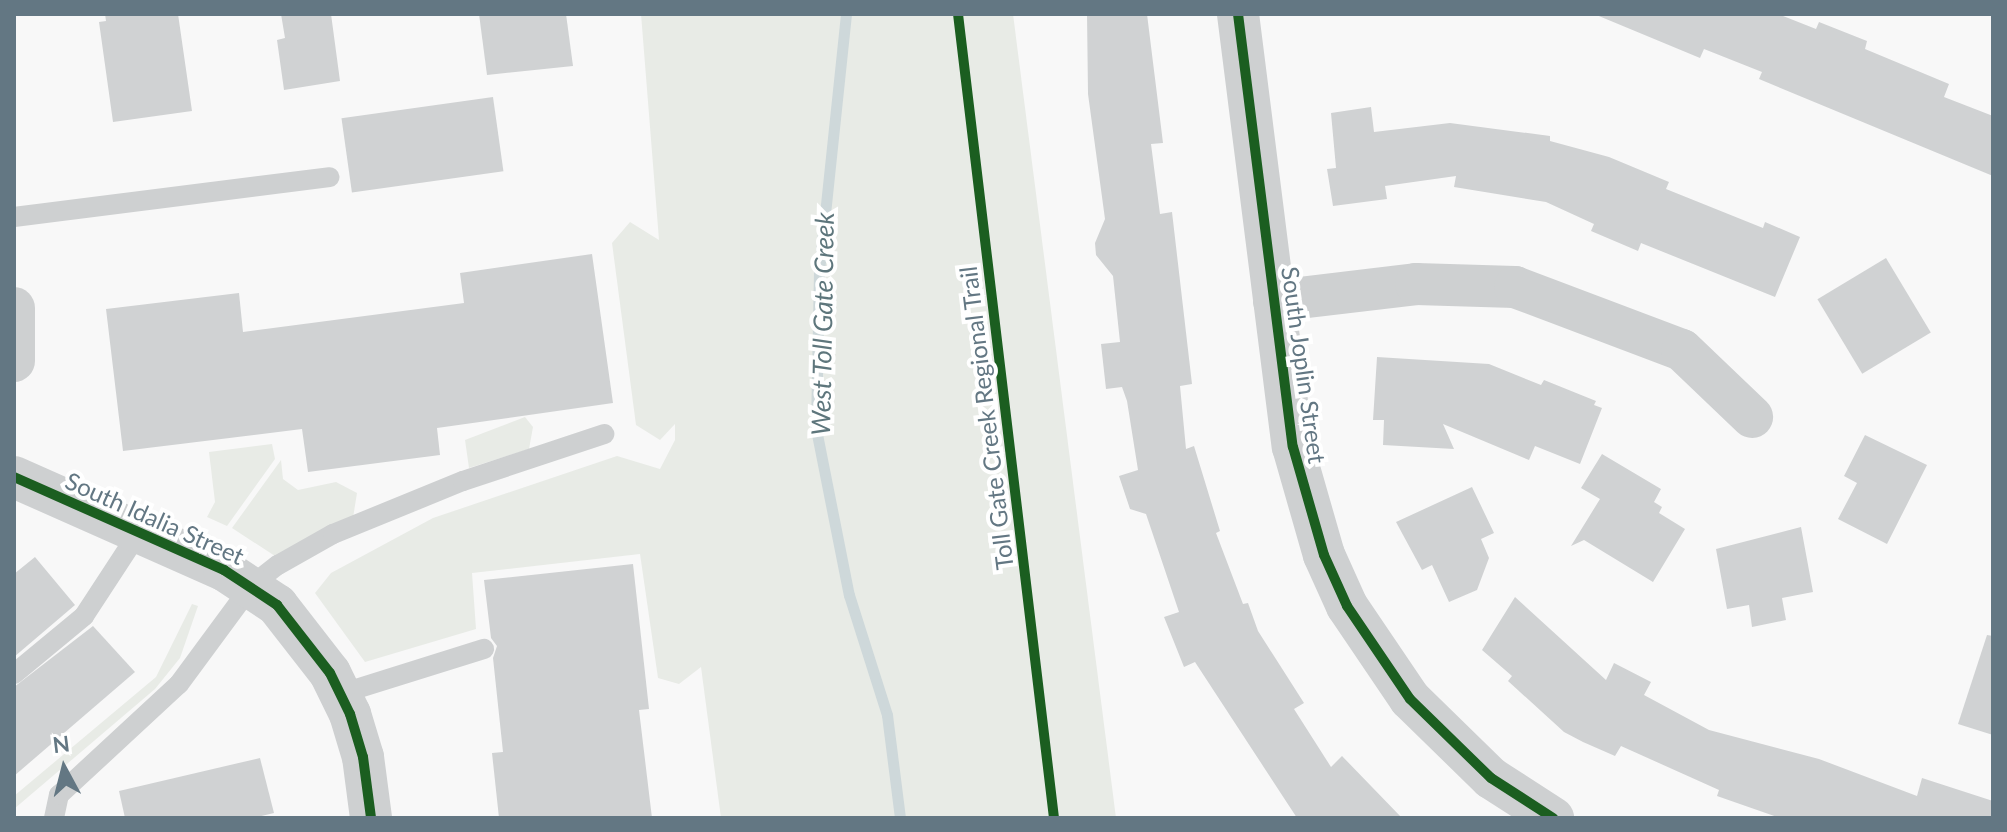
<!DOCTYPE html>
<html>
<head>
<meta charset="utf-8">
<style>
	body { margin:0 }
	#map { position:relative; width:2007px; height:832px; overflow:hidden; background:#f8f8f8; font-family:Lato,sans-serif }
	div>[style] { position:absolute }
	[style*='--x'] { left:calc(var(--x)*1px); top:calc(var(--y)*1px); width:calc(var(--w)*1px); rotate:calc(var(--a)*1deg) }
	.green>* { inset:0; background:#e8ebe6 }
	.stream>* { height:11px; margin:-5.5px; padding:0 5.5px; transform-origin:5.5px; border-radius:5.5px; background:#ced8da }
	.building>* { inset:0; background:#d0d2d3; transform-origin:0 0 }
	.service>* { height:20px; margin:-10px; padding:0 10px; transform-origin:10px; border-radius:10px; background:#ced0d1 }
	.minor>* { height:42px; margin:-21px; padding:0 21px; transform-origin:21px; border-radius:21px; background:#ced0d1 }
	.cycleway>* { height:10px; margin:-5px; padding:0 5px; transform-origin:5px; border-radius:5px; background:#1b5e20 }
	span { translate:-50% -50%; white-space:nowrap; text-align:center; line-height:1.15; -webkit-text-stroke:8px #fff; paint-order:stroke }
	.street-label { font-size:24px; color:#637783 }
	.water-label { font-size:26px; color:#5e767c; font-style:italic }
	.frame { position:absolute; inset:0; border:16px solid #637783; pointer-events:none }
	.north { position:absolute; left:24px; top:728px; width:80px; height:80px; -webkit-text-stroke:6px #fff; paint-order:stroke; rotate:353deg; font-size:22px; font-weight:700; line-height:32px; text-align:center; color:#637783 }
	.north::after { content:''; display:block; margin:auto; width:28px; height:36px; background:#637783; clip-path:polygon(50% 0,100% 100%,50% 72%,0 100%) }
</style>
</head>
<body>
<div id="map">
	<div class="green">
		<i style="clip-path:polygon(641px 14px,1013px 14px,1116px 818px,721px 818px,701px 667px,679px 684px,658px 678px,640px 554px,472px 573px,476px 629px,365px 662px,315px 593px,331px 573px,433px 518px,617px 456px,660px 469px,675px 440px,675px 424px,660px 440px,636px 425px,612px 243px,630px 222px,659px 240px)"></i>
		<i style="clip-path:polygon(525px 417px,533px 427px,529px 449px,469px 468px,465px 440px)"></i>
		<i style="clip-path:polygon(272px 444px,275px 459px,227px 526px,207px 517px,215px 502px,209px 452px)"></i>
		<i style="clip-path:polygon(281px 460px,283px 479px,298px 490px,336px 482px,357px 493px,353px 518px,275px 556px,232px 528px)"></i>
		<i style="clip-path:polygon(192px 604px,198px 606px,180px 658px,155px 689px,14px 809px,14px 796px,156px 677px)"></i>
	</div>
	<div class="stream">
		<i style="--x:846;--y:14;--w:258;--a:96"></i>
		<i style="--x:819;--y:271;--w:158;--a:91.1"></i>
		<i style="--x:816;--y:429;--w:169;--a:78.8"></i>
		<i style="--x:849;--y:595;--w:126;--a:72.4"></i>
		<i style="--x:887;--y:715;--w:104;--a:82.8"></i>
	</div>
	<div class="building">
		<i style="clip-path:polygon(105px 14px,178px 14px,192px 111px,113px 122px,99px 22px,106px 21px)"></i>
		<i style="clip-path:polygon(281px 14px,331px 14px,340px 81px,284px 90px,277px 40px,285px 38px)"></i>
		<i style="clip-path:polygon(479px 14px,566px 14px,573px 66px,487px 75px)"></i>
		<i style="clip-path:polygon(1087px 14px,1147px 14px,1163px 143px,1151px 144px,1160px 214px,1172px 212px,1192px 384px,1180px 386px,1186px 449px,1194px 446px,1220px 531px,1216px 533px,1243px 604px,1248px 603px,1258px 631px,1304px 703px,1294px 709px,1331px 767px,1342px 756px,1402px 818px,1297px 818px,1195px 662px,1184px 667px,1164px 617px,1179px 612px,1146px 514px,1130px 509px,1119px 476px,1138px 470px,1127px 401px,1122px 387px,1106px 389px,1101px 344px,1120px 342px,1113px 276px,1096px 255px,1095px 243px,1105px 219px,1088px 94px)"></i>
		<i style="clip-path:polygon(1594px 14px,1778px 14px,1816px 29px,1819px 22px,1867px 41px,1865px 49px,1949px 84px,1944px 97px,1993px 116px,1993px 176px,1759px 79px,1762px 72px,1704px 49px,1700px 58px)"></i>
		<i style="left:493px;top:97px;width:75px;height:153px;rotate:82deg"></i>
		<i style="clip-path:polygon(1371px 107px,1374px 132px,1450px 123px,1550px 136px,1550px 141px,1609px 157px,1669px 182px,1666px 189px,1763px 228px,1765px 222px,1800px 237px,1775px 297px,1641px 243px,1638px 251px,1591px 231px,1594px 224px,1546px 202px,1454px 187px,1456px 176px,1385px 186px,1387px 199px,1333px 206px,1327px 169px,1336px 168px,1331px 113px)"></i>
		<i style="clip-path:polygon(592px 254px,613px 403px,437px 428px,440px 455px,308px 472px,302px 429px,123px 451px,106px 309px,239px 293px,243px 332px,464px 303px,460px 273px)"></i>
		<i style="left:1886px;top:258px;width:87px;height:80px;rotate:59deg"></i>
		<i style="clip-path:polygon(1377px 357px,1489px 364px,1541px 385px,1544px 380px,1596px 401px,1594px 405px,1602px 408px,1580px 464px,1535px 446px,1529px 460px,1443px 424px,1454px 449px,1383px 445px,1384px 420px,1373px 420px)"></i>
		<i style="clip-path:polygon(1865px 435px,1927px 465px,1887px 544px,1838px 519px,1857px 483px,1844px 476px)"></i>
		<i style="clip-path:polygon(1602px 454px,1661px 489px,1654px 502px,1662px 507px,1659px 513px,1685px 529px,1653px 582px,1584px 540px,1571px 546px,1600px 499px,1581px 488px)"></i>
		<i style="clip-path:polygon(1472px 487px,1494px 533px,1481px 539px,1489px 558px,1477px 590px,1449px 602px,1432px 565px,1422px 570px,1396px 522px)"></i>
		<i style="clip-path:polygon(1801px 527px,1813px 592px,1782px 598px,1786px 620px,1752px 627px,1749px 605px,1727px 609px,1716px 549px)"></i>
		<i style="clip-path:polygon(35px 557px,75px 605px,14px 657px,14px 574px)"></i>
		<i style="clip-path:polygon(633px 564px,649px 709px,639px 710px,652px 818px,499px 818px,492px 753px,503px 752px,493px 658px,497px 646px,491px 638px,484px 580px)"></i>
		<i style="clip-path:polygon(1515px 597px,1606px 680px,1614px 663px,1651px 682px,1644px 695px,1709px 730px,1819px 759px,1917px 796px,1922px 778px,1993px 801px,1993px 818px,1780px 818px,1717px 796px,1719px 790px,1621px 746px,1615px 756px,1583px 742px,1564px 732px,1508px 681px,1512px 676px,1482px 650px)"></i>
		<i style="clip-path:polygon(93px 626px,135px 672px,14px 776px,14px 687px)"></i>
		<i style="clip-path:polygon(1987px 635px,1993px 636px,1993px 735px,1958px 724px)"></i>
		<i style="clip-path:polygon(260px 758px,274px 813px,253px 818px,125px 818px,119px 791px)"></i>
	</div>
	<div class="service">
		<i style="--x:14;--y:217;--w:318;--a:-7.2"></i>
		<i style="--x:14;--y:674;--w:91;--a:-39.6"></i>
		<i style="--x:84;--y:616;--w:100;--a:-56.8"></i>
		<i style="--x:340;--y:694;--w:151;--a:-17.4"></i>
		<i style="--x:54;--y:818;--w:24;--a:-78"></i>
		<i style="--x:59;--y:795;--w:163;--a:-42.8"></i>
		<i style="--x:179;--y:684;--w:123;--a:-53.6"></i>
		<i style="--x:252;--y:585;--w:33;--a:-38"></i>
		<i style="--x:278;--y:565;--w:63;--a:-29.4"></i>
		<i style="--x:333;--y:534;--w:140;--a:-22.2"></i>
		<i style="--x:463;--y:481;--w:149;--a:-18.4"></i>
	</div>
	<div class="minor">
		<i style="--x:1238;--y:14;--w:436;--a:82.8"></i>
		<i style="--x:1293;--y:447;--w:112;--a:74"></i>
		<i style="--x:1324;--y:555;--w:56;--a:65.7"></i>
		<i style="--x:1347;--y:606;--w:112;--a:55.9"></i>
		<i style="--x:1410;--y:699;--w:113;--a:44.3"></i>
		<i style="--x:1491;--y:778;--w:74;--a:32.8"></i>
		<i style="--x:1274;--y:301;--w:143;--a:-6.8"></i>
		<i style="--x:1416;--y:284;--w:99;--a:1.7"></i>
		<i style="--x:1515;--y:287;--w:178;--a:20.7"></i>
		<i style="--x:1682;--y:350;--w:97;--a:43.7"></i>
		<i style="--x:14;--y:308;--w:53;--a:90"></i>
		<i style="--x:14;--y:477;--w:230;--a:23.9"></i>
		<i style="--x:224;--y:570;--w:64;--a:33.4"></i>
		<i style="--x:277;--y:605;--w:86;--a:52.1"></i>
		<i style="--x:330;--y:673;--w:46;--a:64"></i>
		<i style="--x:350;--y:714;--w:45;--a:73.2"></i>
		<i style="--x:363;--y:757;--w:62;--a:82.5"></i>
	</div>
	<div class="cycleway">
		<i style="--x:958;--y:14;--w:810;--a:83.19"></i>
		<i style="--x:1238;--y:14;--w:436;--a:82.8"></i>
		<i style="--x:1293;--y:447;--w:112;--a:74"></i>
		<i style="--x:1324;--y:555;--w:56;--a:65.7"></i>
		<i style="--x:1347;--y:606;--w:112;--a:55.9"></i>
		<i style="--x:1410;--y:699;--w:113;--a:44.3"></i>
		<i style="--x:1491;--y:778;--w:74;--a:32.8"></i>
		<i style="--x:14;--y:477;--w:230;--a:23.9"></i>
		<i style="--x:224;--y:570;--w:64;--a:33.4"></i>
		<i style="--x:277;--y:605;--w:86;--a:52.1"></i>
		<i style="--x:330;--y:673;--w:46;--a:64"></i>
		<i style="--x:350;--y:714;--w:45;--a:73.2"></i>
		<i style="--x:363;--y:757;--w:62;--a:82.5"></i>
	</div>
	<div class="street-label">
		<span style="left:1304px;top:365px;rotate:82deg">South Joplin Street</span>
		<span style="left:986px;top:418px;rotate:-97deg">Toll Gate Creek Regional Trail</span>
		<span style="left:155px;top:518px;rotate:24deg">South Idalia Street</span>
	</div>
	<div class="water-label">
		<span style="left:823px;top:324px;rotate:-89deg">West Toll Gate Creek</span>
	</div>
	<div class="frame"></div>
	<div class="north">N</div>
</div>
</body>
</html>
